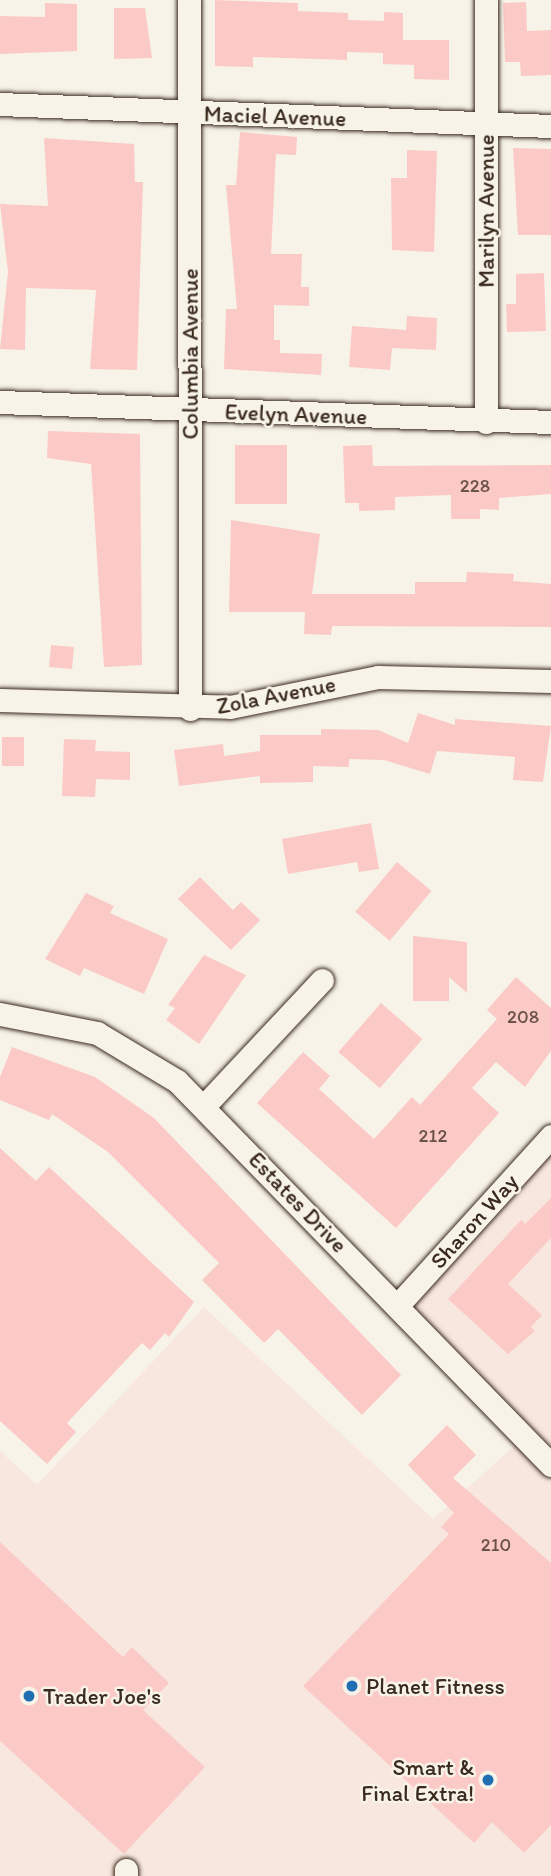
<!DOCTYPE html>
<html>
<head>
<meta charset="utf-8">
<style>
	body { margin:0 }
	#map { position:relative; width:551px; height:1876px; overflow:hidden; background:#f7f3e8; font-family:Itim,sans-serif }
	div>[style] { position:absolute }
	[style*='--x'] { left:calc(var(--x)*1px); top:calc(var(--y)*1px); width:calc(var(--w)*1px); rotate:calc(var(--a)*1deg) }
	.built>* { inset:0; background:#f8e7de }
	.building>* { inset:0; background:#fbcac6; transform-origin:0 0 }
	.roads { filter:drop-shadow(0 0 2px #3b2a1e) drop-shadow(0 0 2px #3b2a1e) }
	.minor>* { height:23px; margin:-11.5px; padding:0 11.5px; transform-origin:11.5px; border-radius:11.5px; background:#f7f3e8 }
	.dots>* { width:19px; height:19px; translate:-50% -50%; box-sizing:border-box; border:4px solid #f7f3e8; border-radius:50% }
	span { translate:-50% -50%; white-space:nowrap; text-align:center; line-height:1.15; -webkit-text-stroke:5px #f7f3e8; paint-order:stroke }
	.number-label { font-size:19px; color:#6b5248 }
	.number-label span { -webkit-text-stroke-width:0 }
	.street-label { font-size:23px; color:#3b2a1e }
	.poi-label { font-size:23px; color:#3b2a1e }
	.left { translate:0 -50%; text-align:left }
	.right { translate:-100% -50%; text-align:right }
</style>
</head>
<body>
<div id="map">
	<div class="built">
		<i style="clip-path:polygon(551px 1136px,551px 1876px,0 1876px,0 1451px,37px 1485px,204px 1307px,433px 1519px,523px 1438px,397px 1306px)"></i>
	</div>
	<div class="building">
		<i style="clip-path:polygon(215px 0,298px 3px,298px 11px,348px 13px,348px 20px,384px 21px,384px 12px,403px 13px,403px 40px,449px 40px,449px 80px,414px 79px,414px 65px,383px 64px,383px 53px,347px 52px,347px 60px,253px 57px,253px 67px,215px 66px)"></i>
		<i style="clip-path:polygon(526px 2px,527px 31px,551px 30px,551px 75px,521px 76px,520px 62px,505px 62px,503px 3px)"></i>
		<i style="clip-path:polygon(45px 3px,77px 4px,77px 51px,0 54px,0 16px,45px 17px)"></i>
		<i style="clip-path:polygon(114px 8px,145px 8px,152px 58px,114px 59px)"></i>
		<i style="clip-path:polygon(240px 132px,297px 137px,296px 155px,276px 154px,271px 254px,302px 254px,301px 287px,309px 287px,309px 306px,274px 305px,274px 340px,280px 340px,280px 353px,322px 354px,321px 375px,224px 369px,226px 309px,237px 309px,226px 185px,236px 185px)"></i>
		<i style="clip-path:polygon(44px 138px,134px 144px,135px 182px,143px 182px,137px 370px,90px 369px,96px 290px,26px 288px,25px 350px,0 349px,8px 272px,0 204px,48px 206px)"></i>
		<i style="clip-path:polygon(513px 148px,551px 149px,551px 235px,518px 235px)"></i>
		<i style="clip-path:polygon(407px 150px,437px 151px,434px 252px,392px 250px,391px 178px,407px 178px)"></i>
		<i style="clip-path:polygon(544px 273px,546px 331px,507px 332px,506px 304px,516px 304px,516px 274px)"></i>
		<i style="clip-path:polygon(407px 316px,437px 318px,436px 350px,392px 348px,390px 370px,349px 367px,352px 326px,406px 330px)"></i>
		<i style="clip-path:polygon(48px 431px,140px 434px,142px 665px,104px 667px,91px 464px,47px 458px)"></i>
		<i style="left:235px;top:445px;width:52px;height:59px"></i>
		<i style="clip-path:polygon(372px 445px,373px 466px,551px 465px,551px 494px,499px 498px,499px 510px,480px 509px,480px 519px,451px 519px,451px 495px,395px 497px,395px 510px,359px 511px,359px 503px,345px 503px,343px 446px)"></i>
		<i style="clip-path:polygon(231px 520px,320px 534px,312px 594px,415px 594px,415px 582px,466px 582px,467px 572px,514px 574px,513px 581px,551px 584px,551px 627px,332px 626px,331px 635px,304px 634px,305px 612px,229px 612px)"></i>
		<i style="left:51px;top:645px;width:23px;height:22px;rotate:5deg"></i>
		<i style="clip-path:polygon(418px 713px,455px 725px,455px 719px,551px 726px,543px 782px,513px 780px,515px 757px,437px 751px,430px 774px,384px 760px,349px 759px,349px 767px,313px 766px,313px 782px,260px 783px,260px 776px,179px 786px,174px 750px,223px 744px,224px 756px,260px 751px,260px 735px,321px 735px,321px 729px,378px 730px,408px 743px)"></i>
		<i style="left:2px;top:737px;width:22px;height:29px"></i>
		<i style="clip-path:polygon(64px 739px,96px 740px,95px 751px,130px 752px,130px 780px,96px 779px,95px 797px,62px 796px)"></i>
		<i style="clip-path:polygon(371px 823px,379px 869px,359px 872px,357px 862px,288px 874px,282px 839px)"></i>
		<i style="left:397px;top:862px;width:45px;height:65px;rotate:40deg"></i>
		<i style="clip-path:polygon(200px 877px,233px 910px,241px 902px,260px 920px,231px 950px,178px 899px)"></i>
		<i style="clip-path:polygon(86px 893px,114px 906px,110px 913px,168px 939px,144px 994px,84px 968px,80px 976px,45px 959px)"></i>
		<i style="clip-path:polygon(413px 936px,467px 942px,467px 993px,449px 977px,449px 1001px,413px 1001px)"></i>
		<i style="clip-path:polygon(204px 955px,246px 975px,199px 1044px,166px 1020px,175px 1008px,168px 1005px)"></i>
		<i style="clip-path:polygon(516px 977px,551px 1008px,551px 1051px,525px 1087px,496px 1062px,472px 1088px,499px 1113px,396px 1228px,257px 1103px,303px 1052px,330px 1076px,319px 1089px,374px 1139px,412px 1097px,420px 1105px,497px 1019px,487px 1010px)"></i>
		<i style="left:381px;top:1003px;width:55px;height:65px;rotate:41deg"></i>
		<i style="clip-path:polygon(12px 1047px,95px 1077px,154px 1118px,401px 1375px,362px 1415px,278px 1329px,264px 1343px,202px 1280px,219px 1263px,108px 1152px,52px 1114px,49px 1120px,0 1100px,0 1077px)"></i>
		<i style="clip-path:polygon(0 1148px,36px 1181px,49px 1167px,194px 1302px,169px 1337px,165px 1333px,150px 1350px,142px 1343px,67px 1423px,76px 1432px,47px 1464px,0 1421px)"></i>
		<i style="clip-path:polygon(551px 1198px,551px 1238px,508px 1284px,542px 1315px,531px 1327px,535px 1331px,508px 1354px,448px 1299px,521px 1220px,525px 1224px)"></i>
		<i style="clip-path:polygon(447px 1425px,476px 1455px,453px 1478px,551px 1563px,551px 1825px,524px 1853px,492px 1822px,474px 1843px,303px 1686px,449px 1534px,441px 1527px,454px 1513px,408px 1465px)"></i>
		<i style="clip-path:polygon(0 1542px,123px 1657px,132px 1647px,169px 1683px,143px 1710px,205px 1767px,124px 1854px,0 1741px)"></i>
	</div>
	<div class="roads">
		<div class="minor">
			<i style="--x:189;--y:0;--w:709;--a:89.92"></i>
			<i style="--x:0;--y:104;--w:551;--a:2.29"></i>
			<i style="--x:0;--y:402;--w:551;--a:2.08"></i>
			<i style="--x:486;--y:422;--w:422;--a:-90"></i>
			<i style="--x:0;--y:700;--w:230;--a:1.7"></i>
			<i style="--x:230;--y:707;--w:151;--a:-11.5"></i>
			<i style="--x:378;--y:677;--w:173;--a:1.3"></i>
			<i style="--x:0;--y:1014;--w:99;--a:11.1"></i>
			<i style="--x:97;--y:1033;--w:93;--a:31"></i>
			<i style="--x:177;--y:1081;--w:536;--a:45.76"></i>
			<i style="--x:205;--y:1105;--w:171;--a:-46.9"></i>
			<i style="--x:397;--y:1306;--w:229;--a:-47.8"></i>
			<i style="--x:126;--y:1870;--w:6;--a:90"></i>
		</div>
	</div>
	<div class="dots">
		<i style="left:352px;top:1686px;background:#1f6fb2"></i>
		<i style="left:29px;top:1696px;background:#1f6fb2"></i>
		<i style="left:488px;top:1780px;background:#1f6fb2"></i>
	</div>
	<div class="number-label">
		<span style="left:475px;top:486px">228</span>
		<span style="left:523px;top:1017px">208</span>
		<span style="left:433px;top:1136px">212</span>
		<span style="left:496px;top:1545px">210</span>
	</div>
	<div class="street-label">
		<span style="left:275px;top:116px;rotate:2deg">Maciel Avenue</span>
		<span style="left:486px;top:211px;rotate:-90deg">Marilyn Avenue</span>
		<span style="left:190px;top:354px;rotate:-90deg">Columbia Avenue</span>
		<span style="left:296px;top:414px;rotate:2deg">Evelyn Avenue</span>
		<span style="left:276px;top:695px;rotate:-11deg">Zola Avenue</span>
		<span style="left:298px;top:1202px;rotate:46deg">Estates Drive</span>
		<span style="left:474px;top:1221px;rotate:-48deg">Sharon Way</span>
	</div>
	<div class="poi-label">
		<span class="left" style="left:366px;top:1686px">Planet Fitness</span>
		<span class="left" style="left:43px;top:1696px">Trader Joe's</span>
		<span class="right" style="left:474px;top:1780px">Smart &amp;<br>Final Extra!</span>
	</div>
</div>
</body>
</html>
